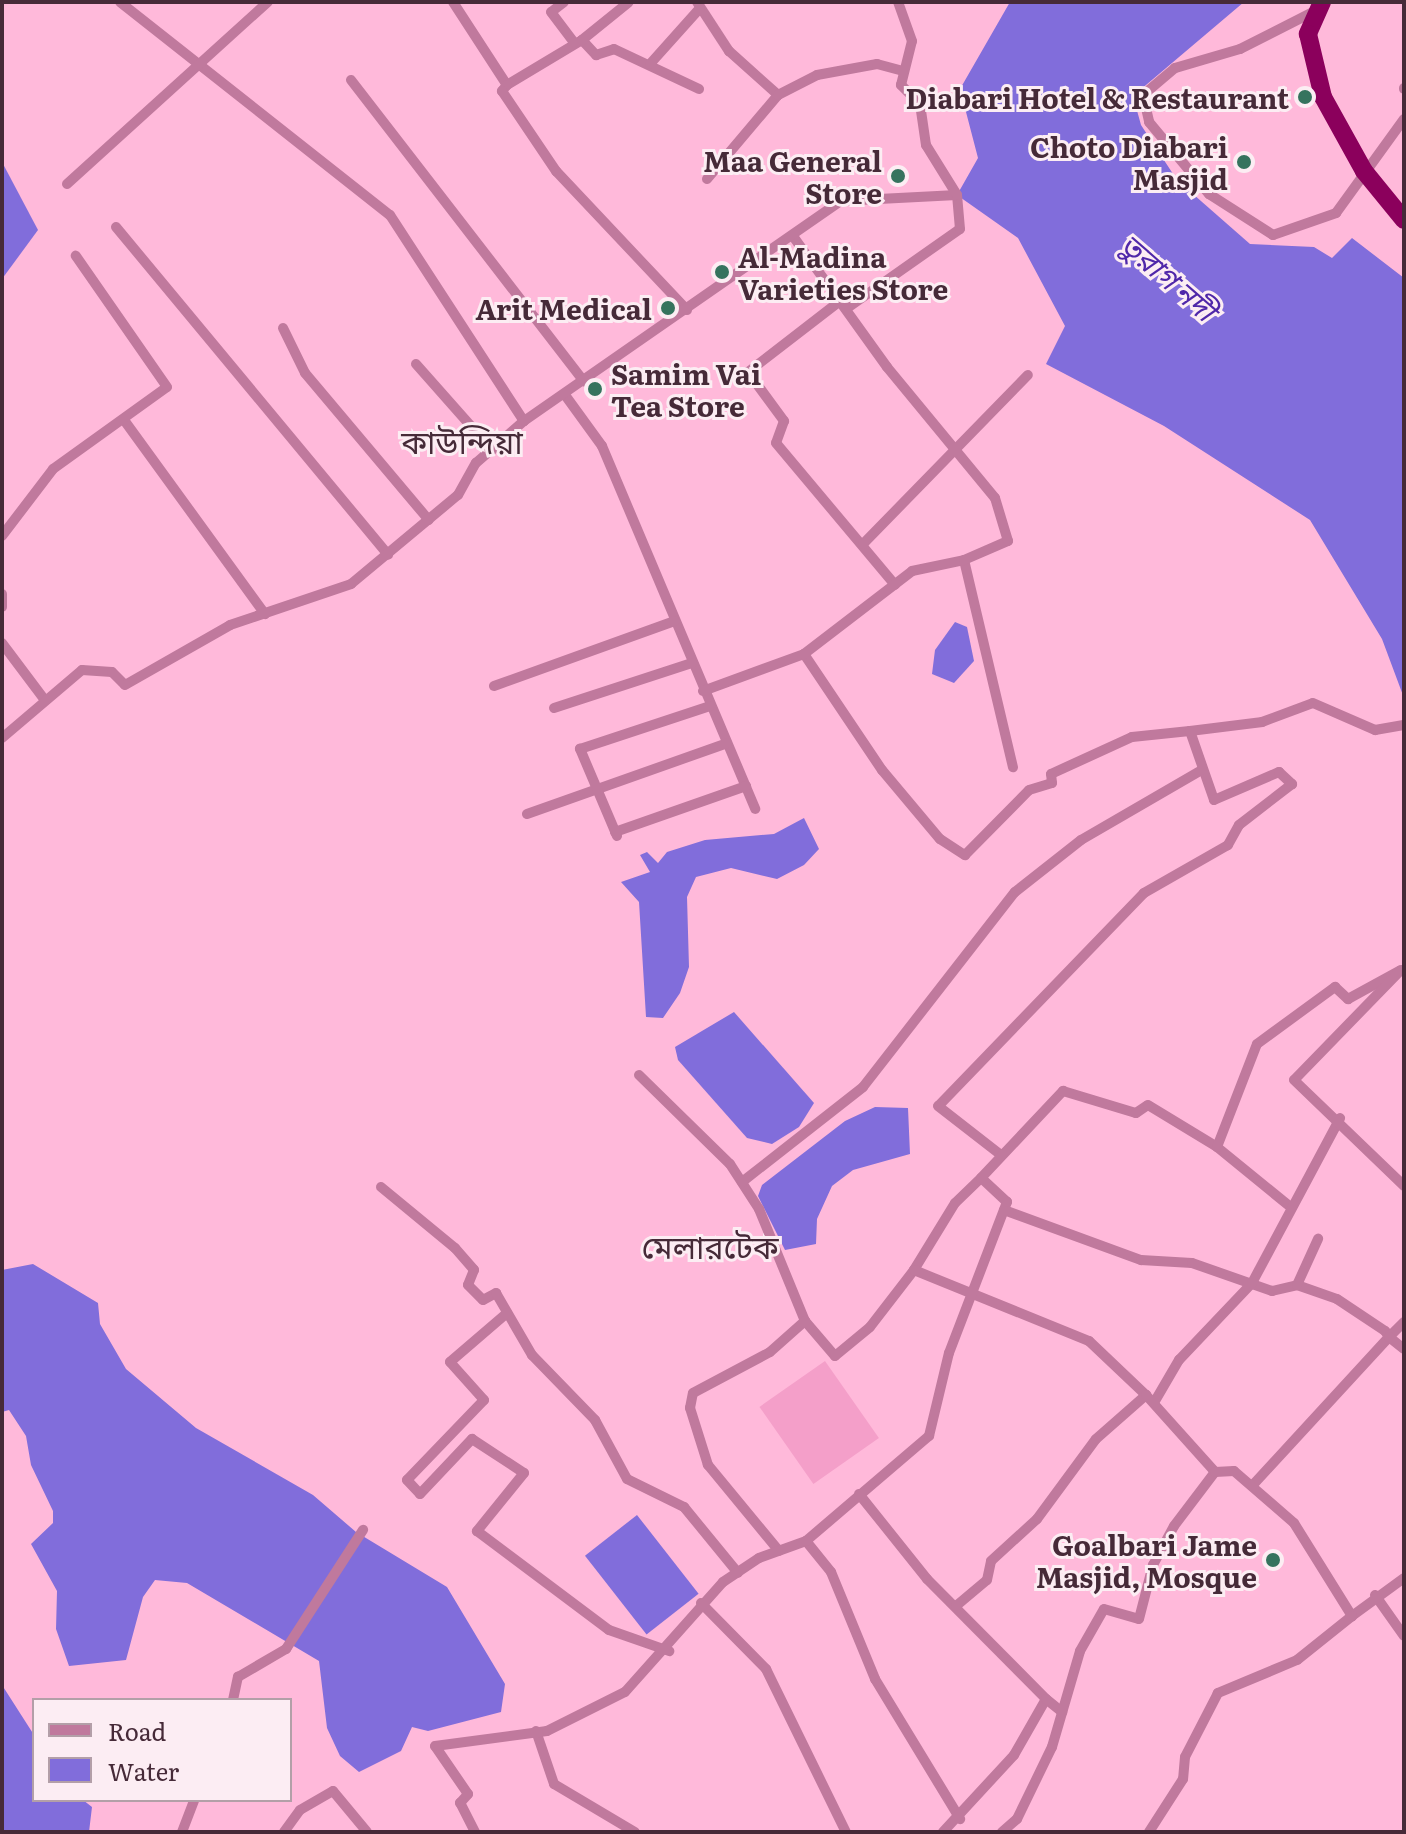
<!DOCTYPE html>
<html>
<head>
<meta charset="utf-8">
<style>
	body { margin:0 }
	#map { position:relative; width:1406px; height:1834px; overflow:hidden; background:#ffb9da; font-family:Literata,"Noto Sans Bengali",serif }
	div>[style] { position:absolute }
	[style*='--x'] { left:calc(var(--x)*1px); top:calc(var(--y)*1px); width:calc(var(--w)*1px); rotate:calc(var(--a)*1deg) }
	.green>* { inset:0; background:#f49fc9; transform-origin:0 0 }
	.water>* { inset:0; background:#816ddb; transform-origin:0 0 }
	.street>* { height:10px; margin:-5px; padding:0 5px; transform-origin:5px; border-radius:5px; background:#c0799d }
	.highway>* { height:18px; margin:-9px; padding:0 9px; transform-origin:9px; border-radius:9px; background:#8b005c }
	.dots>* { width:22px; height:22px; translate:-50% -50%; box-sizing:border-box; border:4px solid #fcedf3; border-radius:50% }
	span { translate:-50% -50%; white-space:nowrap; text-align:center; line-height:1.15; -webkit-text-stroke:6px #fcedf3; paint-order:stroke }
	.poi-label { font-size:28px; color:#462a38; font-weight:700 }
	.right { translate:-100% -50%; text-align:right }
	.left { translate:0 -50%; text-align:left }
	.water-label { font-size:30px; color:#4f27a9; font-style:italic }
	.quarter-label { font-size:32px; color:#462a38 }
	.frame { position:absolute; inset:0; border:4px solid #462a38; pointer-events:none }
	.legend { position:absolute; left:32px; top:1698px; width:260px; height:104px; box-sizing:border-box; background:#fcedf3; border:2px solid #b39fa8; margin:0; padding:10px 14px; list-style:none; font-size:24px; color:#462a38 }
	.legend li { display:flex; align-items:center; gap:16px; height:40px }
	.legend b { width:40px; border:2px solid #b39fa8 }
</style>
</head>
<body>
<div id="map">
	<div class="green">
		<i style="left:825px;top:1361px;width:94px;height:80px;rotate:55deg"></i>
	</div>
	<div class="water">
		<i style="clip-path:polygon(1010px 2px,1244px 2px,1133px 96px,1141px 125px,1177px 180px,1250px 244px,1314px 247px,1332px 258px,1352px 238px,1404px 278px,1404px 698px,1382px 639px,1310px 520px,1164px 426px,1046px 364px,1065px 326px,1018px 238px,957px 195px,978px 158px,960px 89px)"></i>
		<i style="clip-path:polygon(2px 162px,38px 230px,2px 279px)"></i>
		<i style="clip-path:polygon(955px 622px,967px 627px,974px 661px,954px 683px,932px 674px,935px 650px)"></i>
		<i style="clip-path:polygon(804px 818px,819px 849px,804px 865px,777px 879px,731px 868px,696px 877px,687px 897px,689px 967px,680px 993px,663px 1018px,646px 1017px,639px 902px,621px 882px,650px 872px,640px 855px,647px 852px,658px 863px,667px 852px,705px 840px,774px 834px)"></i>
		<i style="clip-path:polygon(734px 1012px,814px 1103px,799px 1127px,772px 1144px,747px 1138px,678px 1060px,675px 1047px)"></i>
		<i style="clip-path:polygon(875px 1107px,908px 1108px,910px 1154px,853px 1170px,832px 1186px,817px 1219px,816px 1244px,785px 1250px,758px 1196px,762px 1185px,845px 1121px)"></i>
		<i style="clip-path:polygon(33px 1264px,98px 1303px,100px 1324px,126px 1369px,196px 1428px,313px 1495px,356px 1532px,447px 1587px,505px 1684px,501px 1712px,428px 1731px,412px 1727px,401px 1751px,359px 1772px,340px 1756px,327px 1728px,319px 1661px,187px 1583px,155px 1580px,143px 1597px,126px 1660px,69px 1666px,56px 1629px,57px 1591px,31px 1544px,53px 1523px,53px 1511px,31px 1465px,26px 1436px,9px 1410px,2px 1412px,2px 1270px)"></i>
		<i style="left:637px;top:1515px;width:100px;height:66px;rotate:52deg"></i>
		<i style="clip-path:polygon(2px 1685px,34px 1735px,34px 1800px,83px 1800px,92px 1807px,89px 1832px,2px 1832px)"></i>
	</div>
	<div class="street">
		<i style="--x:120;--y:2;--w:344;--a:38.3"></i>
		<i style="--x:390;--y:215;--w:246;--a:57"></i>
		<i style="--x:453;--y:2;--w:99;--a:57"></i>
		<i style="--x:507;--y:85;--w:87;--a:-31"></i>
		<i style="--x:582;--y:40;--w:21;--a:47"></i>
		<i style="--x:596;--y:55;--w:19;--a:-18"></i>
		<i style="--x:614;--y:49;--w:94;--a:25.2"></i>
		<i style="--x:564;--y:2;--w:16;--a:142"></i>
		<i style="--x:551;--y:12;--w:38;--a:53"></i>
		<i style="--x:697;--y:2;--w:59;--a:56.9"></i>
		<i style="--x:729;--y:51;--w:66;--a:41.9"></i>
		<i style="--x:1315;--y:11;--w:84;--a:153.1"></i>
		<i style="--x:1240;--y:49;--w:68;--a:163.7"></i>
		<i style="--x:1175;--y:68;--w:42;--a:139.8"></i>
		<i style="--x:1143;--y:95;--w:28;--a:77"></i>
		<i style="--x:1149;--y:122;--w:94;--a:50.2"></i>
		<i style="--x:1209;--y:194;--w:76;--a:32.6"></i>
		<i style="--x:1273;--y:235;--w:67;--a:-19.2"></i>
		<i style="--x:1336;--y:213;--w:116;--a:-54.1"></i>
		<i style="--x:582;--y:40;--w:60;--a:-39"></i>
		<i style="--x:650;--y:64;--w:75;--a:-48.2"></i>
		<i style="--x:351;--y:80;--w:381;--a:52.3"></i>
		<i style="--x:507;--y:85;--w:8;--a:130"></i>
		<i style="--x:502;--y:91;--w:97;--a:56"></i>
		<i style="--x:556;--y:171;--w:191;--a:46.7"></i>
		<i style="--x:1404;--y:88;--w:1;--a:90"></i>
		<i style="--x:707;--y:179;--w:110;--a:-49.8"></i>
		<i style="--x:778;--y:95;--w:44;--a:-27.1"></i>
		<i style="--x:817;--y:75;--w:61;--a:-10.4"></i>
		<i style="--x:877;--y:64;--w:28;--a:15"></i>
		<i style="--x:67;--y:184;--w:271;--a:-42.2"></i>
		<i style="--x:116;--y:227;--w:426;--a:50.3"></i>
		<i style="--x:840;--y:301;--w:116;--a:142.3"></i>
		<i style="--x:748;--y:372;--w:61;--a:53.7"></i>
		<i style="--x:784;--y:421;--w:23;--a:110"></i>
		<i style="--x:776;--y:443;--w:185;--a:50"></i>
		<i style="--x:846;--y:309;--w:139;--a:-35.1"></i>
		<i style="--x:960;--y:229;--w:34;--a:-95"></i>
		<i style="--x:283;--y:328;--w:50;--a:63.9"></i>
		<i style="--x:305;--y:373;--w:192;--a:49.9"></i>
		<i style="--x:416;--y:364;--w:115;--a:48.5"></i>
		<i style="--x:565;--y:395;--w:63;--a:54"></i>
		<i style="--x:602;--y:446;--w:394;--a:67.1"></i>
		<i style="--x:124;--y:420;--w:240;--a:54"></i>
		<i style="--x:2;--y:536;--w:84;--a:-52.7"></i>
		<i style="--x:53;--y:469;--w:140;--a:-35.7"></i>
		<i style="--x:167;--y:387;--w:160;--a:-124.8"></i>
		<i style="--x:863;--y:544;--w:236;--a:-45.7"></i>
		<i style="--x:964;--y:560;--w:213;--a:76.7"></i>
		<i style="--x:2;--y:594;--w:13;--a:90"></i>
		<i style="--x:2;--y:643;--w:70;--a:53.1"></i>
		<i style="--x:804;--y:654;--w:140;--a:56.1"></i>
		<i style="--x:882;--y:770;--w:90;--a:50"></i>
		<i style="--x:940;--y:839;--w:30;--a:33"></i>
		<i style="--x:965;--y:855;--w:91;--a:-45.4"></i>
		<i style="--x:1029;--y:790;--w:24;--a:-17"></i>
		<i style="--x:1052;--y:783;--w:9;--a:-96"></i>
		<i style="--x:1051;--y:774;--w:89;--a:-24.6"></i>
		<i style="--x:1132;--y:737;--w:58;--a:-5.9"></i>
		<i style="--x:1190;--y:731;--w:73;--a:70.8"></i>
		<i style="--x:1214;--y:800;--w:71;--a:-23.3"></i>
		<i style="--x:1279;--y:772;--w:18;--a:43"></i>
		<i style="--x:1292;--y:784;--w:67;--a:142.3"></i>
		<i style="--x:1239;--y:825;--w:23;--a:119"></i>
		<i style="--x:1228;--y:845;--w:97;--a:150.3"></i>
		<i style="--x:1144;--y:893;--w:296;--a:134"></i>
		<i style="--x:938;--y:1106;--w:80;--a:37.9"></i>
		<i style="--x:494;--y:686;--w:192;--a:-19.8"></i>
		<i style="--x:703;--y:691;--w:108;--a:-20.1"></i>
		<i style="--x:804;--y:654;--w:136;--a:-37.5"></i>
		<i style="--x:912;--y:571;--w:53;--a:-11.9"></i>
		<i style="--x:964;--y:560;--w:48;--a:-23.4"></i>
		<i style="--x:1008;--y:541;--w:45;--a:-106.8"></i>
		<i style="--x:995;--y:498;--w:170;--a:-129.5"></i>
		<i style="--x:887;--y:367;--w:161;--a:-125.7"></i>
		<i style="--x:554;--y:708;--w:145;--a:-18.1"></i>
		<i style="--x:1190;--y:731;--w:73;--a:-7.1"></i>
		<i style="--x:1262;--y:722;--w:54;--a:-20.4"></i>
		<i style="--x:1313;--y:703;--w:68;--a:23.5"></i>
		<i style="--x:1375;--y:730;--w:29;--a:-10"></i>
		<i style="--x:2;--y:738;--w:105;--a:-40.4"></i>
		<i style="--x:82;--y:670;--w:30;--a:4"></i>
		<i style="--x:112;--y:672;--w:18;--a:45"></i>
		<i style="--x:125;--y:685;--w:121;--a:-29.7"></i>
		<i style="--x:230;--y:625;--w:128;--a:-18.7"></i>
		<i style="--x:351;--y:584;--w:139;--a:-39.8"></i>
		<i style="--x:458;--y:495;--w:37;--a:-61"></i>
		<i style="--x:476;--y:463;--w:64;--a:-41.2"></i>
		<i style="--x:524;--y:421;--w:385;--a:-34.8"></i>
		<i style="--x:840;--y:201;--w:117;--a:-2.9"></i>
		<i style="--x:957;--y:195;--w:59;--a:-121.8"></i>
		<i style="--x:926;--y:145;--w:41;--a:-98.3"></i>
		<i style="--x:920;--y:104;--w:27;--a:-135"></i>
		<i style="--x:901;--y:85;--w:45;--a:-76"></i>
		<i style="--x:912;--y:41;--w:41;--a:-109.7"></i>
		<i style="--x:527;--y:814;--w:212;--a:-19.5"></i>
		<i style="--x:615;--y:832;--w:139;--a:-19.3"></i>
		<i style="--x:617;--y:836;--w:95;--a:-113"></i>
		<i style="--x:580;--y:749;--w:137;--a:-18.3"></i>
		<i style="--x:639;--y:1075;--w:127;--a:44.4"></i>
		<i style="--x:730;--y:1164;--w:54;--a:57.2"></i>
		<i style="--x:759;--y:1209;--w:121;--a:67.7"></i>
		<i style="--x:805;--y:1321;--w:46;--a:49.4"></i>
		<i style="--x:835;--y:1356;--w:45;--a:-39.6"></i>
		<i style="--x:870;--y:1327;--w:72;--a:-52.3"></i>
		<i style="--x:1217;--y:1147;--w:92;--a:39.2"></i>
		<i style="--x:981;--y:1178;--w:36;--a:136"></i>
		<i style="--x:955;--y:1203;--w:79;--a:121.5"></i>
		<i style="--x:914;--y:1270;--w:189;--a:22.1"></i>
		<i style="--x:1089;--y:1341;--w:79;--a:43.5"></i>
		<i style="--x:742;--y:1182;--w:154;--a:-38.1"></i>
		<i style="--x:863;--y:1087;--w:247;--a:-52.1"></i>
		<i style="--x:1015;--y:892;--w:84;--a:-38.2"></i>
		<i style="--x:1081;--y:840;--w:138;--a:-30.1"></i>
		<i style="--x:381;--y:1187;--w:96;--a:39.5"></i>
		<i style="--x:455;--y:1248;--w:29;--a:49"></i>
		<i style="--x:474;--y:1270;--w:16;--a:112"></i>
		<i style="--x:468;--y:1285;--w:21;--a:45"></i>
		<i style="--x:483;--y:1300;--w:15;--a:-28"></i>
		<i style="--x:496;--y:1293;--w:72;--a:59.9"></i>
		<i style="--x:532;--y:1355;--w:91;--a:45.9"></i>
		<i style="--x:595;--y:1420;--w:67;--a:61.5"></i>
		<i style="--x:627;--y:1479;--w:64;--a:26.2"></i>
		<i style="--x:684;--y:1507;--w:85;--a:50.7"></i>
		<i style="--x:1004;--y:1210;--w:146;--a:20.1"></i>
		<i style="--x:1141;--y:1260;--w:51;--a:3.4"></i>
		<i style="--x:1192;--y:1263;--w:85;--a:19.3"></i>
		<i style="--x:1272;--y:1291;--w:26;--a:-13"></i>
		<i style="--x:1297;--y:1285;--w:42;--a:19.3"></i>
		<i style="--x:1337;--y:1299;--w:58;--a:33.7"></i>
		<i style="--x:1385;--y:1331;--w:7;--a:56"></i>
		<i style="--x:1389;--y:1337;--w:200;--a:132.6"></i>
		<i style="--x:1297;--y:1285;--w:51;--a:-65.5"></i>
		<i style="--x:507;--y:1313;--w:75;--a:139.3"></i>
		<i style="--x:450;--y:1362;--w:51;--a:48.2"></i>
		<i style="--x:484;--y:1400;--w:111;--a:133.9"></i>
		<i style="--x:407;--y:1480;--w:19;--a:47"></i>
		<i style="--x:420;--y:1494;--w:76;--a:-46.6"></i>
		<i style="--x:472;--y:1439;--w:62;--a:33.2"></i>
		<i style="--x:524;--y:1473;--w:75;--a:129"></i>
		<i style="--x:477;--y:1531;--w:165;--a:36.9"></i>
		<i style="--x:609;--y:1630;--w:64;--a:19.3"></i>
		<i style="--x:1404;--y:1322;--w:21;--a:135"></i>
		<i style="--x:1389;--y:1337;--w:19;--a:39"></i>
		<i style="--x:1155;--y:1401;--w:48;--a:-59.7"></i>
		<i style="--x:1179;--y:1360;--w:106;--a:-46.5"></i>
		<i style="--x:1252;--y:1283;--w:187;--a:-61.9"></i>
		<i style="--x:859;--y:1494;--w:109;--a:51.3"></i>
		<i style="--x:927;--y:1579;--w:169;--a:45.2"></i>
		<i style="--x:806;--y:1541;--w:40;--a:51"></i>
		<i style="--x:831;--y:1572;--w:116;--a:67.6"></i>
		<i style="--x:875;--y:1679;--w:164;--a:58.7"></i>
		<i style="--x:779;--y:1551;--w:112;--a:-129.5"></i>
		<i style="--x:708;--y:1465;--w:60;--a:-107.5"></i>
		<i style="--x:690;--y:1408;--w:15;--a:-79"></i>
		<i style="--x:693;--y:1393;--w:87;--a:-28"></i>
		<i style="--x:770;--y:1352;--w:47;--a:-41.5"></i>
		<i style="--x:1375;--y:1595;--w:50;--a:54.7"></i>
		<i style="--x:701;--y:1603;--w:93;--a:45.4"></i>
		<i style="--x:766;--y:1669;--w:182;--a:63.9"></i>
		<i style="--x:956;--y:1606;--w:40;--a:-40"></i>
		<i style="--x:987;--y:1580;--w:19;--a:-78"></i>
		<i style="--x:991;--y:1561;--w:62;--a:-42.4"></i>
		<i style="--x:1037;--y:1519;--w:99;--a:-53.6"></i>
		<i style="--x:1096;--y:1439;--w:67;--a:-41.3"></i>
		<i style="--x:1146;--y:1395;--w:103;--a:48.1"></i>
		<i style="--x:1352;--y:1616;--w:64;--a:-36.2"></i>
		<i style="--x:233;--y:1700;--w:24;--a:-78"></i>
		<i style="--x:238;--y:1677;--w:56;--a:-30.3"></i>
		<i style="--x:286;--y:1649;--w:142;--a:-57.1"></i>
		<i style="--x:536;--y:1731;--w:56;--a:71.2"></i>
		<i style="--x:554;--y:1784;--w:94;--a:30.7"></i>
		<i style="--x:182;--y:1832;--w:34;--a:-69"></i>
		<i style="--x:284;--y:1832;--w:27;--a:-54"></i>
		<i style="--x:300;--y:1810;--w:38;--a:-30"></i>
		<i style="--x:333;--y:1791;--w:53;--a:50.3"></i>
		<i style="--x:475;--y:1832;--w:33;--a:-117"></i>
		<i style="--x:460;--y:1803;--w:12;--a:-48"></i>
		<i style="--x:468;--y:1794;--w:58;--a:-124.5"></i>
		<i style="--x:435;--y:1746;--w:113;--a:-7.6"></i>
		<i style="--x:547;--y:1731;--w:87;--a:-26.6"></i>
		<i style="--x:625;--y:1692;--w:147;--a:-48.3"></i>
		<i style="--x:723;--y:1582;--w:43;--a:-33.7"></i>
		<i style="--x:759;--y:1558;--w:50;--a:-19.9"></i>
		<i style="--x:806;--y:1541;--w:162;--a:-40.5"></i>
		<i style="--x:929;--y:1436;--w:85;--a:-76.5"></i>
		<i style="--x:949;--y:1353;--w:162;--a:-69"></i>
		<i style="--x:1007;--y:1202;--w:35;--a:-137"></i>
		<i style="--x:981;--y:1178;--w:120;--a:-46.7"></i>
		<i style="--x:1063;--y:1091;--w:76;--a:16.8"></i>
		<i style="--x:1136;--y:1113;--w:14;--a:-34"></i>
		<i style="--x:1148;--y:1105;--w:81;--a:31.3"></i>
		<i style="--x:1217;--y:1147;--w:110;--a:-68.8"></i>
		<i style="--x:1257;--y:1044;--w:97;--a:-36.2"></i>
		<i style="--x:1335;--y:987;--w:18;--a:43"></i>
		<i style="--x:1348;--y:999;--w:60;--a:-28.7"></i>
		<i style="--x:1401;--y:970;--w:153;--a:134.2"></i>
		<i style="--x:1294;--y:1080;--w:153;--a:43.9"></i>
		<i style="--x:943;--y:1832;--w:105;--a:-47.3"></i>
		<i style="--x:1014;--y:1755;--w:64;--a:-60.3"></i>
		<i style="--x:1046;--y:1699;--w:21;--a:39"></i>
		<i style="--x:1002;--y:1832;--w:20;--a:-41"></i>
		<i style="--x:1017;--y:1819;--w:80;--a:-64.1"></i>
		<i style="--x:1052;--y:1747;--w:100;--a:-73.7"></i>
		<i style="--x:1080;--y:1651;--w:48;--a:-60.3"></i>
		<i style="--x:1104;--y:1609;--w:36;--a:16"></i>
		<i style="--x:1139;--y:1619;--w:56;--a:-75.5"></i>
		<i style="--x:1153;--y:1565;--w:44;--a:-61.7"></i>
		<i style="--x:1174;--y:1526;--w:68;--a:-52.8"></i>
		<i style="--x:1215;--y:1472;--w:19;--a:-3"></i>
		<i style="--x:1234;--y:1471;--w:79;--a:40.9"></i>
		<i style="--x:1294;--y:1523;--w:110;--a:58.1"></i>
		<i style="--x:1352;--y:1616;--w:70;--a:141.3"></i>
		<i style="--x:1297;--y:1660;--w:86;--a:157.3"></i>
		<i style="--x:1218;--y:1693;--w:72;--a:117.3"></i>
		<i style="--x:1185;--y:1757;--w:22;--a:95"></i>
		<i style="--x:1183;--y:1779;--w:63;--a:122.7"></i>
	</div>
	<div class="highway">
		<i style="--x:1322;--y:2;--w:35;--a:114"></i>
		<i style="--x:1308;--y:34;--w:65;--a:76.6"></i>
		<i style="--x:1323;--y:97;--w:85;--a:61"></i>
		<i style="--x:1364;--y:171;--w:63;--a:50.8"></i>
	</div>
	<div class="dots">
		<i style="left:1305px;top:97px;background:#36735e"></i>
		<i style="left:1244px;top:162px;background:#36735e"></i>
		<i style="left:898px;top:176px;background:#36735e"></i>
		<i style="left:722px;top:272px;background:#36735e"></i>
		<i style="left:668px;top:308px;background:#36735e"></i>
		<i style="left:595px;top:389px;background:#36735e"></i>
		<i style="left:1273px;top:1560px;background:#36735e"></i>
	</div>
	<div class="poi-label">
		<span class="right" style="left:1289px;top:97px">Diabari Hotel &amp; Restaurant</span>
		<span class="right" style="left:1228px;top:162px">Choto Diabari<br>Masjid</span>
		<span class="right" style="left:882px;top:176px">Maa General<br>Store</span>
		<span class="left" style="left:738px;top:272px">Al-Madina<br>Varieties Store</span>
		<span class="right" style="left:652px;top:308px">Arit Medical</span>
		<span class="left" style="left:611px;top:389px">Samim Vai<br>Tea Store</span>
		<span class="right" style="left:1257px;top:1560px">Goalbari Jame<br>Masjid, Mosque</span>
	</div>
	<div class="water-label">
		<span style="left:1169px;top:276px;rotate:41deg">তুরাগ নদী</span>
	</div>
	<div class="quarter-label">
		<span style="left:462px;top:440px">কাউন্দিয়া</span>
		<span style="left:710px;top:1245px">মেলারটেক</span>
	</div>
	<div class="frame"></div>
	<ul class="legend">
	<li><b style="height:10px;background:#c0799d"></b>Road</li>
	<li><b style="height:22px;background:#816ddb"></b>Water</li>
	</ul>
</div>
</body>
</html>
